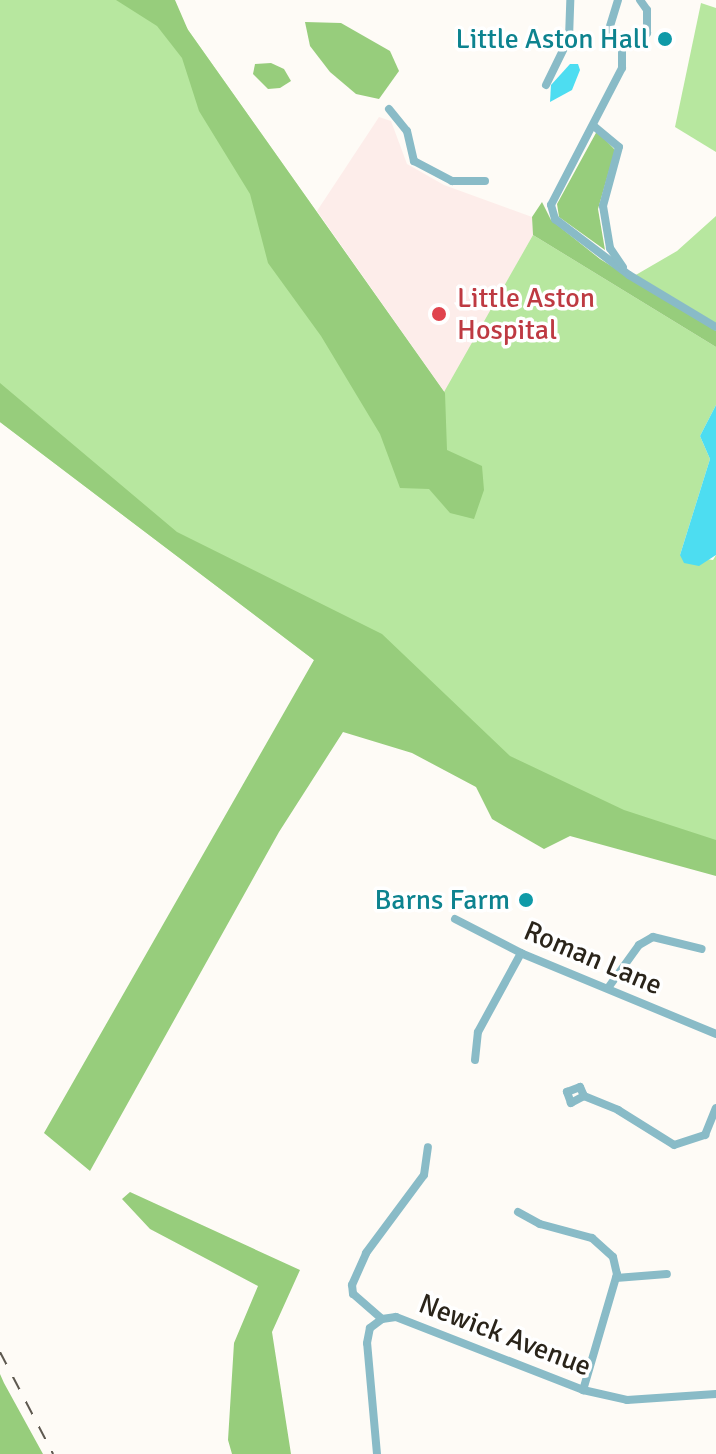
<!DOCTYPE html>
<html>
<head>
<meta charset="utf-8">
<style>
	body { margin:0 }
	#map { position:relative; width:716px; height:1454px; overflow:hidden; background:#fefbf6; font-family:Signika,sans-serif }
	div>[style] { position:absolute }
	[style*='--x'] { left:calc(var(--x)*1px); top:calc(var(--y)*1px); width:calc(var(--w)*1px); rotate:calc(var(--a)*1deg) }
	.medical>* { inset:0; background:#fdedea }
	.green>* { inset:0; background:#b7e79f }
	.forest>* { inset:0; background:#97cd7c }
	.water>* { inset:0; background:#4dddf1 }
	.street>* { height:8px; margin:-4px; padding:0 4px; transform-origin:4px; border-radius:4px; background:#89bbc7 }
	.rail>* { height:2px; margin-top:-1px; transform-origin:0; background:repeating-linear-gradient(90deg,#5e5950 0 14px,transparent 0 28px) }
	.dots>* { width:22px; height:22px; translate:-50% -50%; box-sizing:border-box; border:4px solid #fff; border-radius:50% }
	span { translate:-50% -50%; white-space:nowrap; text-align:center; line-height:1.15; -webkit-text-stroke:7px #fff; paint-order:stroke }
	.culture-label { font-size:28px; color:#0d838f }
	.right { translate:-100% -50%; text-align:right }
	.health-label { font-size:28px; color:#be3a42 }
	.left { translate:0 -50%; text-align:left }
	.street-label { font-size:28px; color:#2a241a }
</style>
</head>
<body>
<div id="map">
	<div class="medical">
		<i style="clip-path:polygon(379px 117px,391px 121px,407px 164px,444px 185px,532px 217px,533px 235px,445px 393px,317px 211px)"></i>
	</div>
	<div class="green">
		<i style="clip-path:polygon(0 0,167px 0,444px 392px,533px 235px,716px 347px,716px 405px,700px 436px,710px 459px,680px 555px,713px 560px,716px 555px,716px 874px,314px 660px,0 422px)"></i>
		<i style="clip-path:polygon(701px 3px,716px 8px,716px 152px,675px 127px)"></i>
		<i style="clip-path:polygon(716px 216px,716px 326px,634px 276px,677px 251px)"></i>
	</div>
	<div class="forest">
		<i style="clip-path:polygon(116px 0,175px 0,188px 30px,445px 393px,447px 450px,482px 466px,484px 490px,474px 519px,450px 513px,429px 489px,400px 488px,380px 434px,321px 336px,268px 263px,250px 194px,199px 111px,182px 58px,157px 26px)"></i>
		<i style="clip-path:polygon(305px 22px,341px 23px,390px 51px,399px 71px,379px 99px,356px 94px,330px 72px,310px 46px)"></i>
		<i style="clip-path:polygon(271px 63px,284px 69px,291px 81px,280px 88px,268px 89px,253px 74px,255px 64px)"></i>
		<i style="clip-path:polygon(597px 131px,615px 150px,598px 209px,605px 250px,559px 217px,557px 204px)"></i>
		<i style="clip-path:polygon(542px 202px,551px 220px,600px 259px,716px 331px,716px 347px,533px 235px,532px 217px)"></i>
		<i style="clip-path:polygon(0 383px,177px 532px,382px 634px,510px 756px,624px 810px,716px 840px,716px 876px,570px 836px,544px 849px,492px 819px,476px 787px,412px 753px,343px 732px,279px 832px,90px 1171px,44px 1133px,314px 660px,0 422px)"></i>
		<i style="clip-path:polygon(130px 1192px,300px 1270px,272px 1332px,291px 1454px,232px 1454px,228px 1440px,234px 1343px,258px 1286px,150px 1229px,122px 1199px)"></i>
		<i style="clip-path:polygon(0 1374px,4px 1383px,43px 1454px,0 1454px)"></i>
	</div>
	<div class="water">
		<i style="clip-path:polygon(570px 64px,578px 64px,580px 70px,572px 90px,550px 102px,551px 85px)"></i>
		<i style="clip-path:polygon(716px 405px,716px 555px,699px 566px,684px 563px,680px 555px,710px 459px,700px 436px)"></i>
	</div>
	<div class="street">
		<i style="--x:618;--y:0;--w:34;--a:107"></i>
		<i style="--x:608;--y:32;--w:20;--a:45"></i>
		<i style="--x:640;--y:0;--w:12;--a:55"></i>
		<i style="--x:647;--y:10;--w:23;--a:90"></i>
		<i style="--x:647;--y:33;--w:10;--a:127"></i>
		<i style="--x:641;--y:41;--w:20;--a:165"></i>
		<i style="--x:622;--y:46;--w:22;--a:90"></i>
		<i style="--x:622;--y:68;--w:154;--a:117.4"></i>
		<i style="--x:551;--y:205;--w:15;--a:74"></i>
		<i style="--x:555;--y:219;--w:93;--a:37.1"></i>
		<i style="--x:629;--y:275;--w:101;--a:30.9"></i>
		<i style="--x:546;--y:85;--w:52;--a:-63.9"></i>
		<i style="--x:569;--y:38;--w:38;--a:-88"></i>
		<i style="--x:389;--y:109;--w:28;--a:51"></i>
		<i style="--x:407;--y:131;--w:31;--a:77"></i>
		<i style="--x:414;--y:161;--w:43;--a:27.8"></i>
		<i style="--x:452;--y:181;--w:33;--a:0"></i>
		<i style="--x:595;--y:127;--w:31;--a:40"></i>
		<i style="--x:619;--y:147;--w:61;--a:105.2"></i>
		<i style="--x:603;--y:206;--w:43;--a:80.5"></i>
		<i style="--x:610;--y:248;--w:23;--a:56"></i>
		<i style="--x:455;--y:919;--w:76;--a:27.2"></i>
		<i style="--x:523;--y:954;--w:209;--a:22.5"></i>
		<i style="--x:608;--y:988;--w:53;--a:-54.2"></i>
		<i style="--x:639;--y:945;--w:16;--a:-30"></i>
		<i style="--x:653;--y:937;--w:50;--a:13.8"></i>
		<i style="--x:475;--y:1060;--w:28;--a:-84"></i>
		<i style="--x:478;--y:1032;--w:90;--a:-61.4"></i>
		<i style="--x:584;--y:1096;--w:15;--a:152"></i>
		<i style="--x:571;--y:1103;--w:12;--a:-110"></i>
		<i style="--x:567;--y:1092;--w:14;--a:-21"></i>
		<i style="--x:580;--y:1087;--w:10;--a:66"></i>
		<i style="--x:584;--y:1096;--w:37;--a:22"></i>
		<i style="--x:618;--y:1110;--w:66;--a:32"></i>
		<i style="--x:674;--y:1145;--w:33;--a:-18"></i>
		<i style="--x:705;--y:1135;--w:29;--a:-68"></i>
		<i style="--x:518;--y:1212;--w:25;--a:29"></i>
		<i style="--x:540;--y:1224;--w:54;--a:15.1"></i>
		<i style="--x:592;--y:1238;--w:28;--a:42"></i>
		<i style="--x:613;--y:1257;--w:17;--a:77"></i>
		<i style="--x:617;--y:1274;--w:121;--a:106.3"></i>
		<i style="--x:616;--y:1278;--w:51;--a:-4.5"></i>
		<i style="--x:382;--y:1319;--w:14;--a:-8"></i>
		<i style="--x:396;--y:1317;--w:201;--a:21.3"></i>
		<i style="--x:583;--y:1390;--w:45;--a:12.8"></i>
		<i style="--x:627;--y:1400;--w:89;--a:-3.9"></i>
		<i style="--x:382;--y:1319;--w:38;--a:-139"></i>
		<i style="--x:353;--y:1294;--w:9;--a:-96"></i>
		<i style="--x:352;--y:1285;--w:35;--a:-66"></i>
		<i style="--x:366;--y:1253;--w:97;--a:-53.4"></i>
		<i style="--x:424;--y:1175;--w:28;--a:-82"></i>
		<i style="--x:377;--y:1454;--w:111;--a:-95.1"></i>
		<i style="--x:367;--y:1343;--w:15;--a:-79"></i>
		<i style="--x:370;--y:1328;--w:15;--a:-37"></i>
	</div>
	<div class="rail">
		<i style="--x:0;--y:1352;--w:115;--a:62.5"></i>
	</div>
	<div class="dots">
		<i style="left:665px;top:39px;background:#0f9aa8"></i>
		<i style="left:439px;top:314px;background:#e0444e"></i>
		<i style="left:526px;top:900px;background:#0f9aa8"></i>
	</div>
	<div class="culture-label">
		<span class="right" style="left:649px;top:39px">Little Aston Hall</span>
		<span class="right" style="left:510px;top:900px">Barns Farm</span>
	</div>
	<div class="health-label">
		<span class="left" style="left:457px;top:314px">Little Aston<br>Hospital</span>
	</div>
	<div class="street-label">
		<span style="left:593px;top:958px;rotate:23deg">Roman Lane</span>
		<span style="left:505px;top:1335px;rotate:21deg">Newick Avenue</span>
	</div>
</div>
</body>
</html>
